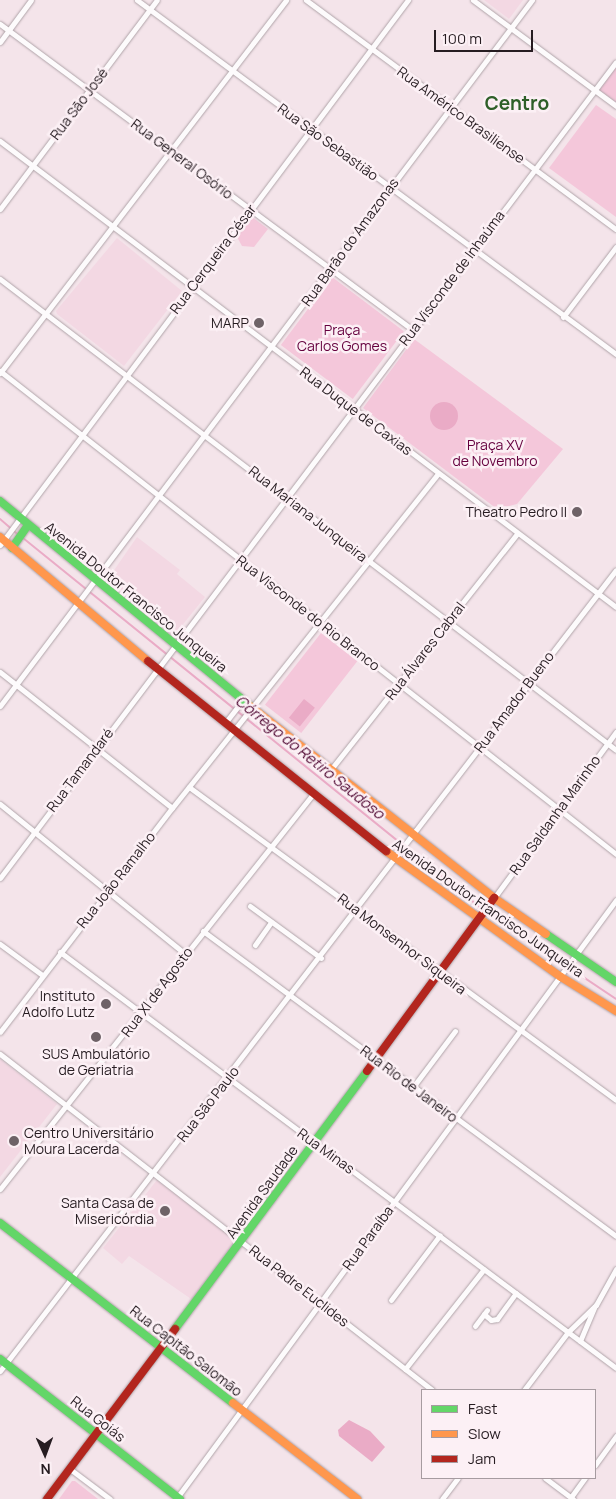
<!DOCTYPE html>
<html>
<head>
<meta charset="utf-8">
<style>
	body { margin:0 }
	#map { position:relative; width:616px; height:1499px; overflow:hidden; background:#f4e4ea; font-family:Manrope,sans-serif }
	div>[style] { position:absolute }
	[style*='--x'] { left:calc(var(--x)*1px); top:calc(var(--y)*1px); width:calc(var(--w)*1px); rotate:calc(var(--a)*1deg) }
	.built>* { inset:0; background:#f3d8e3 }
	.green>* { inset:0; background:#f4c7da; transform-origin:0 0 }
	.water>* { inset:0; background:#eaabc6; transform-origin:0 0 }
	.round { border-radius:50% }
	.stream>* { height:2px; margin:-1px; padding:0 1px; transform-origin:1px; border-radius:1px; background:#eaabc6 }
	.roads { filter:drop-shadow(0 0 1px #b0a4a9) drop-shadow(0 0 1px #b0a4a9) }
	.street>* { height:5px; margin:-2.5px; padding:0 2.5px; transform-origin:2.5px; border-radius:2.5px; background:#fdfbfc }
	.fast>* { height:8px; margin:-4px; padding:0 4px; transform-origin:4px; border-radius:4px; background:#63d668 }
	.slow>* { height:8px; margin:-4px; padding:0 4px; transform-origin:4px; border-radius:4px; background:#ff974d }
	.jam>* { height:8px; margin:-4px; padding:0 4px; transform-origin:4px; border-radius:4px; background:#b3261e }
	.dots>* { width:14px; height:14px; translate:-50% -50%; box-sizing:border-box; border:2px solid #fcf0f5; border-radius:50% }
	span { translate:-50% -50%; white-space:nowrap; text-align:center; line-height:1.15; -webkit-text-stroke:5px #fcf0f5; paint-order:stroke }
	.street-label { font-size:14px; color:#261c21 }
	.poi-label { font-size:14px; color:#261c21 }
	.right { translate:-100% -50%; text-align:right }
	.left { translate:0 -50%; text-align:left }
	.park-label { font-size:14px; color:#65003e }
	.water-label { font-size:15px; color:#4d042f; font-style:italic }
	.district-label { font-size:19px; color:#2e5f28; font-weight:700 }
	.legend { position:absolute; left:421px; top:1389px; width:175px; height:90px; box-sizing:border-box; background:#fcf0f5; border:1px solid #a69ba0; margin:0; padding:6px 9px; list-style:none; font-size:15px; color:#261c21 }
	.legend li { display:flex; align-items:center; gap:10px; height:25px }
	.legend b { width:25px; border:1px solid #a69ba0 }
	.north { position:absolute; left:20px; top:1429px; width:50px; height:50px; -webkit-text-stroke:4px #fcf0f5; paint-order:stroke; rotate:178deg; font-size:14px; font-weight:700; line-height:20px; text-align:center; color:#261c21 }
	.north::after { content:''; display:block; margin:auto; width:18px; height:22px; background:#261c21; clip-path:polygon(50% 0,100% 100%,50% 72%,0 100%) }
	.scale { position:absolute; left:434px; top:30px; width:99px; height:22px; box-sizing:border-box; border:2px solid #261c21; border-top:0; padding-left:6px; font-size:15px; line-height:18px; white-space:nowrap; color:#261c21; -webkit-text-stroke:4px #fcf0f5; paint-order:stroke }
</style>
</head>
<body>
<div id="map">
	<div class="built">
		<i style="clip-path:polygon(484px 0,523px 0,509px 19px)"></i>
		<i style="clip-path:polygon(117px 238px,182px 291px,124px 366px,57px 314px,56px 311px)"></i>
		<i style="clip-path:polygon(137px 537px,180px 570px,177px 574px,205px 597px,176px 633px,108px 579px)"></i>
		<i style="clip-path:polygon(0 1059px,57px 1104px,0 1177px)"></i>
		<i style="clip-path:polygon(157px 1180px,238px 1242px,194px 1301px,129px 1256px,122px 1264px,103px 1248px)"></i>
	</div>
	<div class="green">
		<i style="clip-path:polygon(616px 67px,616px 103px,599px 90px)"></i>
		<i style="clip-path:polygon(596px 105px,616px 119px,616px 217px,549px 168px)"></i>
		<i style="clip-path:polygon(252px 217px,268px 229px,254px 247px,242px 246px,237px 237px)"></i>
		<i style="left:332px;top:277px;width:90px;height:85px;rotate:37deg"></i>
		<i style="clip-path:polygon(414px 339px,563px 449px,517px 504px,497px 509px,363px 408px)"></i>
		<i style="left:321px;top:633px;width:46px;height:91px;rotate:38deg"></i>
		<i style="clip-path:polygon(72px 1481px,75px 1481px,98px 1499px,59px 1499px)"></i>
	</div>
	<div class="water">
		<i class="round" style="left:430px;top:402px;width:28px;height:28px"></i>
		<i style="left:304px;top:699px;width:14px;height:24px;rotate:39deg"></i>
		<i style="clip-path:polygon(349px 1420px,370px 1431px,385px 1447px,372px 1462px,339px 1436px,338px 1430px)"></i>
	</div>
	<div class="stream">
		<i style="--x:0;--y:519;--w:23;--a:41"></i>
		<i style="--x:23;--y:538;--w:590;--a:38.95"></i>
		<i style="--x:486;--y:912;--w:156;--a:33.8"></i>
	</div>
	<div class="roads">
		<div class="street">
			<i style="--x:137;--y:0;--w:596;--a:36.47"></i>
			<i style="--x:306;--y:0;--w:385;--a:36.5"></i>
			<i style="--x:473;--y:0;--w:178;--a:36.5"></i>
			<i style="--x:0;--y:24;--w:514;--a:36.54"></i>
			<i style="--x:0;--y:42;--w:52;--a:-53.6"></i>
			<i style="--x:0;--y:141;--w:772;--a:37.11"></i>
			<i style="--x:0;--y:209;--w:261;--a:-53.1"></i>
			<i style="--x:0;--y:279;--w:775;--a:37.4"></i>
			<i style="--x:563;--y:317;--w:88;--a:-52.9"></i>
			<i style="--x:0;--y:371;--w:783;--a:38.1"></i>
			<i style="--x:0;--y:373;--w:470;--a:-52.5"></i>
			<i style="--x:0;--y:545;--w:681;--a:-53.18"></i>
			<i style="--x:0;--y:672;--w:219;--a:38.3"></i>
			<i style="--x:0;--y:706;--w:884;--a:-53"></i>
			<i style="--x:225;--y:723;--w:29;--a:-52"></i>
			<i style="--x:332;--y:768;--w:298;--a:-51.7"></i>
			<i style="--x:189;--y:787;--w:529;--a:36.24"></i>
			<i style="--x:0;--y:804;--w:238;--a:39"></i>
			<i style="--x:0;--y:878;--w:1022;--a:-52.95"></i>
			<i style="--x:494;--y:898;--w:206;--a:-53.7"></i>
			<i style="--x:250;--y:906;--w:88;--a:36.2"></i>
			<i style="--x:203;--y:931;--w:513;--a:36.45"></i>
			<i style="--x:0;--y:944;--w:52;--a:36.4"></i>
			<i style="--x:255;--y:945;--w:28;--a:-55"></i>
			<i style="--x:60;--y:952;--w:694;--a:36.8"></i>
			<i style="--x:0;--y:1032;--w:282;--a:-52.5"></i>
			<i style="--x:172;--y:808;--w:427;--a:-51.5"></i>
			<i style="--x:0;--y:1054;--w:547;--a:37.87"></i>
			<i style="--x:413;--y:1087;--w:70;--a:-53.1"></i>
			<i style="--x:0;--y:1189;--w:504;--a:-51.61"></i>
			<i style="--x:391;--y:1300;--w:81;--a:-53"></i>
			<i style="--x:484;--y:1314;--w:9;--a:41"></i>
			<i style="--x:491;--y:1320;--w:6;--a:-9"></i>
			<i style="--x:497;--y:1319;--w:32;--a:-54"></i>
			<i style="--x:475;--y:1326;--w:20;--a:-53"></i>
			<i style="--x:580;--y:1341;--w:36;--a:-67"></i>
			<i style="--x:405;--y:1369;--w:127;--a:-51.7"></i>
			<i style="--x:0;--y:1371;--w:1010;--a:-52.44"></i>
			<i style="--x:524;--y:1390;--w:73;--a:-52.8"></i>
			<i style="--x:568;--y:1332;--w:39;--a:-44"></i>
			<i style="--x:596;--y:1305;--w:41;--a:-60.9"></i>
			<i style="--x:595;--y:1465;--w:36;--a:-54"></i>
			<i style="--x:70;--y:1469;--w:50;--a:36.9"></i>
			<i style="--x:545;--y:1478;--w:35;--a:37"></i>
			<i style="--x:571;--y:1497;--w:24;--a:-54"></i>
			<i style="--x:176;--y:1499;--w:743;--a:-53.7"></i>
			<i style="--x:442;--y:1499;--w:26;--a:-53"></i>
		</div>
		<div class="fast">
			<i style="--x:0;--y:501;--w:322;--a:39.3"></i>
			<i style="--x:12;--y:548;--w:28;--a:-55"></i>
			<i style="--x:546;--y:934;--w:85;--a:34.4"></i>
			<i style="--x:0;--y:1223;--w:294;--a:37.7"></i>
			<i style="--x:175;--y:1329;--w:322;--a:-53.3"></i>
			<i style="--x:0;--y:1359;--w:228;--a:37.9"></i>
		</div>
		<div class="slow">
			<i style="--x:0;--y:537;--w:193;--a:40"></i>
			<i style="--x:249;--y:705;--w:312;--a:38.2"></i>
			<i style="--x:494;--y:898;--w:63;--a:34.7"></i>
			<i style="--x:386;--y:851;--w:216;--a:35.8"></i>
			<i style="--x:561;--y:977;--w:65;--a:31.7"></i>
			<i style="--x:233;--y:1403;--w:157;--a:37.7"></i>
		</div>
		<div class="jam">
			<i style="--x:148;--y:661;--w:305;--a:38.6"></i>
			<i style="--x:367;--y:1071;--w:215;--a:-53.7"></i>
			<i style="--x:47;--y:1499;--w:213;--a:-53"></i>
		</div>
	</div>
	<div class="dots">
		<i style="left:259px;top:323px;background:#6e6267"></i>
		<i style="left:577px;top:512px;background:#6e6267"></i>
		<i style="left:106px;top:1004px;background:#6e6267"></i>
		<i style="left:96px;top:1037px;background:#6e6267"></i>
		<i style="left:14px;top:1141px;background:#6e6267"></i>
		<i style="left:165px;top:1211px;background:#6e6267"></i>
	</div>
	<div class="street-label">
		<span style="left:79px;top:104px;rotate:-53deg">Rua São José</span>
		<span style="left:461px;top:115px;rotate:36deg">Rua Américo Brasiliense</span>
		<span style="left:328px;top:142px;rotate:36deg">Rua São Sebastião</span>
		<span style="left:182px;top:159px;rotate:37deg">Rua General Osório</span>
		<span style="left:350px;top:242px;rotate:-54deg">Rua Barão do Amazonas</span>
		<span style="left:213px;top:259px;rotate:-53deg">Rua Cerqueira César</span>
		<span style="left:452px;top:278px;rotate:-53deg">Rua Visconde de Inhaúma</span>
		<span style="left:356px;top:411px;rotate:37deg">Rua Duque de Caxias</span>
		<span style="left:308px;top:514px;rotate:38deg">Rua Mariana Junqueira</span>
		<span style="left:136px;top:597px;rotate:39deg">Avenida Doutor Francisco Junqueira</span>
		<span style="left:308px;top:613px;rotate:38deg">Rua Visconde do Rio Branco</span>
		<span style="left:425px;top:651px;rotate:-52deg">Rua Álvares Cabral</span>
		<span style="left:514px;top:702px;rotate:-53deg">Rua Amador Bueno</span>
		<span style="left:80px;top:770px;rotate:-53deg">Rua Tamandaré</span>
		<span style="left:555px;top:815px;rotate:-54deg">Rua Saldanha Marinho</span>
		<span style="left:116px;top:880px;rotate:-52deg">Rua João Ramalho</span>
		<span style="left:488px;top:908px;rotate:35deg">Avenida Doutor Francisco Junqueira</span>
		<span style="left:402px;top:944px;rotate:37deg">Rua Monsenhor Siqueira</span>
		<span style="left:157px;top:992px;rotate:-53deg">Rua XI de Agosto</span>
		<span style="left:409px;top:1084px;rotate:37deg">Rua Rio de Janeiro</span>
		<span style="left:208px;top:1104px;rotate:-52deg">Rua São Paulo</span>
		<span style="left:326px;top:1151px;rotate:36deg">Rua Minas</span>
		<span style="left:262px;top:1192px;rotate:-54deg">Avenida Saudade</span>
		<span style="left:368px;top:1238px;rotate:-54deg">Rua Paraíba</span>
		<span style="left:299px;top:1286px;rotate:38deg">Rua Padre Euclides</span>
		<span style="left:186px;top:1351px;rotate:38deg">Rua Capitão Salomão</span>
		<span style="left:98px;top:1419px;rotate:38deg">Rua Goiás</span>
	</div>
	<div class="poi-label">
		<span class="right" style="left:249px;top:323px">MARP</span>
		<span class="right" style="left:567px;top:512px">Theatro Pedro II</span>
		<span class="right" style="left:95px;top:1004px">Instituto<br>Adolfo Lutz</span>
		<span style="left:96px;top:1062px">SUS Ambulatório<br>de Geriatria</span>
		<span class="left" style="left:24px;top:1141px">Centro Universitário<br>Moura Lacerda</span>
		<span class="right" style="left:154px;top:1211px">Santa Casa de<br>Misericórdia</span>
	</div>
	<div class="park-label">
		<span style="left:342px;top:338px">Praça<br>Carlos Gomes</span>
		<span style="left:495px;top:453px">Praça XV<br>de Novembro</span>
	</div>
	<div class="water-label">
		<span style="left:310px;top:757px;rotate:39deg">Córrego do Retiro Saudoso</span>
	</div>
	<div class="district-label">
		<span style="left:517px;top:104px">Centro</span>
	</div>
	<ul class="legend">
	<li><b style="height:6px;background:#63d668"></b>Fast</li>
	<li><b style="height:6px;background:#ff974d"></b>Slow</li>
	<li><b style="height:6px;background:#b3261e"></b>Jam</li>
	</ul>
	<div class="north">N</div>
	<div class="scale">100 m</div>
</div>
</body>
</html>
